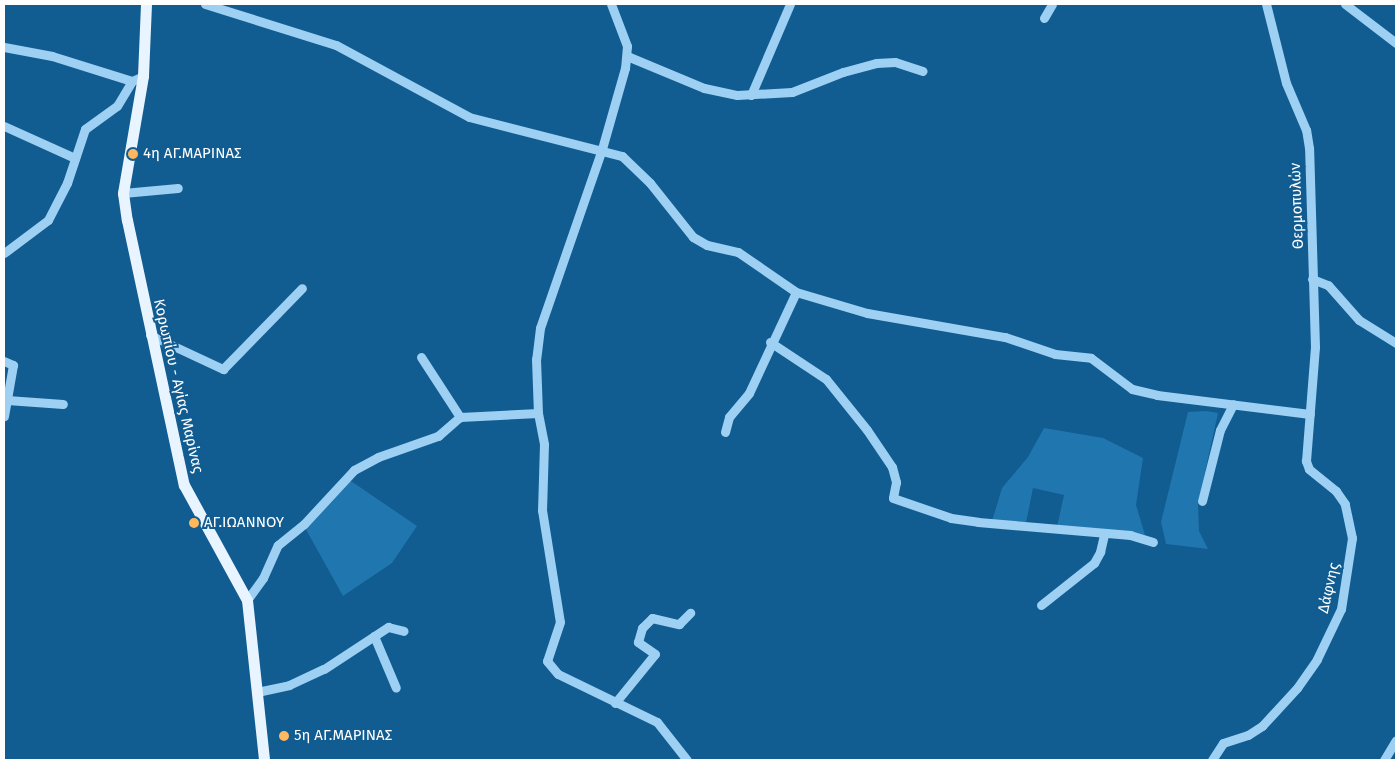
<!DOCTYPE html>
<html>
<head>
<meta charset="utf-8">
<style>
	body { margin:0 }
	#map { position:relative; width:1400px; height:764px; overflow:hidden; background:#115c91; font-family:"Fira Sans",sans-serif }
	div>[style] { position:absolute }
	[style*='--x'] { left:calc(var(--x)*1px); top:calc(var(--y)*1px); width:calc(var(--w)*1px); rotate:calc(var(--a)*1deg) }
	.green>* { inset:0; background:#2076ae }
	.minor>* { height:9px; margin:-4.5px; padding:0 4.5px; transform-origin:4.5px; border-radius:4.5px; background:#9dd0f2 }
	.major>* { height:11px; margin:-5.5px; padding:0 5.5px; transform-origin:5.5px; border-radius:5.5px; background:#e8f4ff }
	.dots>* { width:14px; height:14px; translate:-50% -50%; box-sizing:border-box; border:2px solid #115c91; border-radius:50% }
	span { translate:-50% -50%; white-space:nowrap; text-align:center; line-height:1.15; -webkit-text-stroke:4px #115c91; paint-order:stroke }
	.poi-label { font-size:15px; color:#fff }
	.left { translate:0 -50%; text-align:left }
	.street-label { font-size:15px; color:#fff }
	.frame { position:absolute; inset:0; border:5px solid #fff; pointer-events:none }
</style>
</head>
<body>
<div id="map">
	<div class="green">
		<i style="clip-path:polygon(1206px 411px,1218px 413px,1198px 504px,1199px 531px,1208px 549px,1166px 544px,1161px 522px,1188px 412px)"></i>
		<i style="clip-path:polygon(1044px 428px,1103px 438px,1143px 458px,1136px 505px,1145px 535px,1057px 527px,1064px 495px,1033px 488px,1026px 523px,992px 521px,1002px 488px,1028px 457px)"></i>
		<i style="clip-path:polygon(348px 479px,417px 526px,392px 563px,343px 596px,304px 526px)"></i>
	</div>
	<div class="minor">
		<i style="--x:205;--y:4;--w:137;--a:17.4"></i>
		<i style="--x:336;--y:45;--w:151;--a:28.4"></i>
		<i style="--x:469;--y:117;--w:158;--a:14.3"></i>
		<i style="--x:622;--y:156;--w:39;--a:44"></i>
		<i style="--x:650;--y:183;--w:69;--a:51.5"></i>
		<i style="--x:693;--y:237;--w:16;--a:30"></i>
		<i style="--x:707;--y:245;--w:32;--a:13"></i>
		<i style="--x:738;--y:252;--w:70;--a:34.6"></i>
		<i style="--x:796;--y:292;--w:74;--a:16.5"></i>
		<i style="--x:867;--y:313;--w:140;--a:9.9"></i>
		<i style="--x:1005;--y:337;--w:53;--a:18.8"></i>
		<i style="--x:1055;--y:354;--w:36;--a:6"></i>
		<i style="--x:1091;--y:358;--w:51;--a:37.1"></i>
		<i style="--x:1132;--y:389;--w:26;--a:13"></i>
		<i style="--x:1157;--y:395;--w:154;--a:7.1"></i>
		<i style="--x:611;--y:4;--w:45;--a:69.1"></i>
		<i style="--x:627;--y:46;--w:22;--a:95"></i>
		<i style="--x:625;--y:68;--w:84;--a:105.9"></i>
		<i style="--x:602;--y:149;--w:189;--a:109.1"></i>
		<i style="--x:540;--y:328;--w:31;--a:97"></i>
		<i style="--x:536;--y:359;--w:54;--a:87.9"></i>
		<i style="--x:538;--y:413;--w:32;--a:79"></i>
		<i style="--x:544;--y:444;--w:66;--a:91.7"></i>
		<i style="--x:542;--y:510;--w:113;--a:80.9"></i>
		<i style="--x:560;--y:622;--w:41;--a:108.4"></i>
		<i style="--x:547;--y:661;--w:17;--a:50"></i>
		<i style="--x:558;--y:674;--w:110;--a:25.9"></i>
		<i style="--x:657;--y:722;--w:48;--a:51.7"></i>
		<i style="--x:1345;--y:4;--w:64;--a:37.4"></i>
		<i style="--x:1044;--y:18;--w:16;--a:-60"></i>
		<i style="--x:4;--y:47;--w:49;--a:10.6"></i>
		<i style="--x:52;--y:56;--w:84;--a:17.4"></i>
		<i style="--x:627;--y:56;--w:83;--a:22.6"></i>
		<i style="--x:704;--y:88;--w:34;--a:12"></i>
		<i style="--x:737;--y:95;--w:55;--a:-3.1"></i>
		<i style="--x:792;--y:92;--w:55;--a:-21.4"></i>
		<i style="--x:843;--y:72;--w:34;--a:-15"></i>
		<i style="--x:876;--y:63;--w:19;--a:-3"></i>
		<i style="--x:895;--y:62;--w:29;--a:18"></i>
		<i style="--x:751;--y:95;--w:99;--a:-66.8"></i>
		<i style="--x:4;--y:126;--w:78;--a:24.3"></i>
		<i style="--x:123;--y:193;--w:55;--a:-5.2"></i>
		<i style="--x:4;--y:253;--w:55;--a:-36.9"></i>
		<i style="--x:48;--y:220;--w:42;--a:-62.8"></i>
		<i style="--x:67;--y:183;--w:57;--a:-71.6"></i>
		<i style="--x:85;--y:129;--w:39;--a:-36"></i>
		<i style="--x:117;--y:106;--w:29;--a:-59"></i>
		<i style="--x:132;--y:81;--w:12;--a:-24"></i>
		<i style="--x:1312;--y:279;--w:17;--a:21"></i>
		<i style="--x:1328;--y:285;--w:47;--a:48.5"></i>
		<i style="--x:1359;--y:320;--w:44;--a:31.9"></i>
		<i style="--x:150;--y:335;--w:81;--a:25"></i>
		<i style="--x:223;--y:369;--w:113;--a:-45.7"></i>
		<i style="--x:770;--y:342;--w:67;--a:33.5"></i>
		<i style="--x:826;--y:379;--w:65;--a:51.2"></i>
		<i style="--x:867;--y:430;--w:45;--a:56"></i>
		<i style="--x:892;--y:467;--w:16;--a:75"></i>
		<i style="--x:896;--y:482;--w:16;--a:101"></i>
		<i style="--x:893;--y:498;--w:61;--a:19"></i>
		<i style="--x:951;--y:518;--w:27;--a:8"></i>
		<i style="--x:978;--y:522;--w:153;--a:4.9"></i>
		<i style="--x:1130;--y:535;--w:24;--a:17"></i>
		<i style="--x:421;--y:357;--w:72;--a:57"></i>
		<i style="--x:4;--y:361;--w:10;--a:24"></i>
		<i style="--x:13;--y:365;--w:52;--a:100"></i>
		<i style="--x:7;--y:400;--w:56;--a:4.1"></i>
		<i style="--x:725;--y:432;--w:16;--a:-75"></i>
		<i style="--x:729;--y:417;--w:31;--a:-50"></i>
		<i style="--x:749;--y:393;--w:111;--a:-65"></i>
		<i style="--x:1202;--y:501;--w:73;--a:-75.8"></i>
		<i style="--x:1220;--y:430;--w:29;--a:-63"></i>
		<i style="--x:247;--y:600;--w:27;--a:-54"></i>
		<i style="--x:263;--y:578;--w:36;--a:-66"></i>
		<i style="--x:278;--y:545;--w:33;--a:-39"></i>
		<i style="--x:304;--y:524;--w:74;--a:-47.2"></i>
		<i style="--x:354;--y:470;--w:27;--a:-28"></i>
		<i style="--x:378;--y:457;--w:64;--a:-19.3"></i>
		<i style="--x:438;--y:436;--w:29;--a:-41"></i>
		<i style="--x:460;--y:417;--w:78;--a:-2.9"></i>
		<i style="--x:1041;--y:605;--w:68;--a:-38.4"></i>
		<i style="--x:1094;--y:563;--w:13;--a:-61"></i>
		<i style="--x:1100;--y:552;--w:17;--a:-77"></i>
		<i style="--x:374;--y:636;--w:56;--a:67.1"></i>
		<i style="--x:257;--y:692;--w:33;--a:-12"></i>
		<i style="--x:289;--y:685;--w:38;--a:-25"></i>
		<i style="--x:324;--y:669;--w:77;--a:-33.3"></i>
		<i style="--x:388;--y:627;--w:16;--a:14"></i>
		<i style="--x:615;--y:703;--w:63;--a:-50.8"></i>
		<i style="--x:655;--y:654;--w:21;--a:-145"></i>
		<i style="--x:638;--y:642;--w:15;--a:-74"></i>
		<i style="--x:642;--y:628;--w:14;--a:-45"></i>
		<i style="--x:652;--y:618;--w:28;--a:13"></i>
		<i style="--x:679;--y:624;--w:16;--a:-45"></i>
		<i style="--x:1212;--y:760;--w:20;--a:-57"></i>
		<i style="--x:1223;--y:743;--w:26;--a:-18"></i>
		<i style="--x:1248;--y:735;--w:17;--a:-33"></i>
		<i style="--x:1262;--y:726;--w:52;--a:-47.4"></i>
		<i style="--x:1297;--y:688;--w:35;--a:-55"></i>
		<i style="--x:1317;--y:659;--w:55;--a:-64.4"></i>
		<i style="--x:1341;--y:609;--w:72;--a:-81.2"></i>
		<i style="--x:1352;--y:538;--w:35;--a:-102"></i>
		<i style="--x:1345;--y:504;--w:16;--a:-125"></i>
		<i style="--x:1336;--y:491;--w:35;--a:-141"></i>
		<i style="--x:1309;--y:469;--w:9;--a:-111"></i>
		<i style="--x:1306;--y:461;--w:114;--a:-85.5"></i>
		<i style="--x:1315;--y:347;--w:199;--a:-91.7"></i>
		<i style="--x:1309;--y:148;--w:18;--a:-99"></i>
		<i style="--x:1306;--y:130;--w:51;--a:-113.1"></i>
		<i style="--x:1286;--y:83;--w:81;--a:-104.2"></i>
		<i style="--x:1384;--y:760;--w:23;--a:-59"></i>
	</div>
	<div class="major">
		<i style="--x:146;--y:4;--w:72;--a:92.4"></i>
		<i style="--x:143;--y:76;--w:119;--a:99.7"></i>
		<i style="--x:123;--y:193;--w:27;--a:82"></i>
		<i style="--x:127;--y:220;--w:271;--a:77.9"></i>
		<i style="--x:184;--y:485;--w:131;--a:61.3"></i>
		<i style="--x:247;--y:600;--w:161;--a:83.9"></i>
	</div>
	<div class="dots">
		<i style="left:133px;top:154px;background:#ffb85e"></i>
		<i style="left:194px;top:523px;background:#ffb85e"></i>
		<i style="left:284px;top:736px;background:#ffb85e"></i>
	</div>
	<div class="poi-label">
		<span class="left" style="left:143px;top:154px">4η ΑΓ.ΜΑΡΙΝΑΣ</span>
		<span class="left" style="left:204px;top:523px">ΑΓ.ΙΩΑΝΝΟΥ</span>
		<span class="left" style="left:294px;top:736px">5η ΑΓ.ΜΑΡΙΝΑΣ</span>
	</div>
	<div class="street-label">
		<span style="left:1297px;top:206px;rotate:-92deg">Θερμοπυλών</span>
		<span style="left:178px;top:386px;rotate:77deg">Κορωπίου - Αγίας Μαρίνας</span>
		<span style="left:1329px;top:588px;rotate:-77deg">Δάφνης</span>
	</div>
	<div class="frame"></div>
</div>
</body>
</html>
